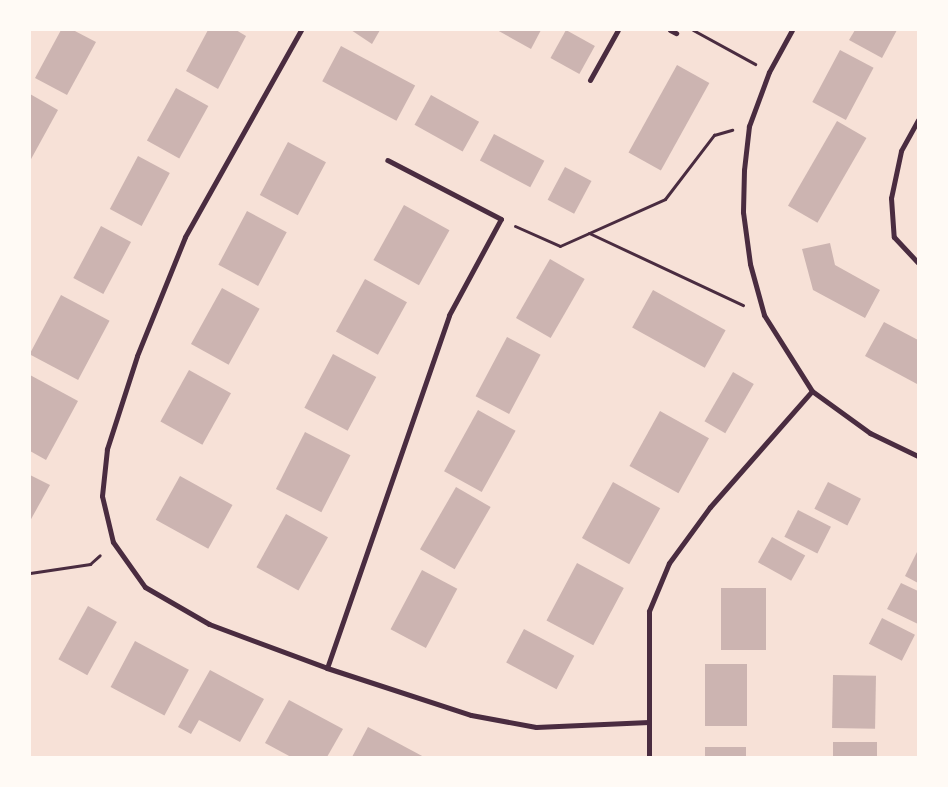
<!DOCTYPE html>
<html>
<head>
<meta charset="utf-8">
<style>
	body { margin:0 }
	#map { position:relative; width:948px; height:787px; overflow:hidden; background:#f7e1d7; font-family:Mulish,sans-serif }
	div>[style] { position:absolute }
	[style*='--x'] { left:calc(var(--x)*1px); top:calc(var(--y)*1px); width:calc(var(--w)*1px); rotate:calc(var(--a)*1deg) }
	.building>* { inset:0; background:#ccb4b1; transform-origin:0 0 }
	.path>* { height:3px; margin:-1.5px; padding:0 1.5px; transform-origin:1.5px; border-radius:1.5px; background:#4a2c40 }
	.minor>* { height:5px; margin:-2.5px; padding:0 2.5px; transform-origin:2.5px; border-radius:2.5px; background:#4a2c40 }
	span { translate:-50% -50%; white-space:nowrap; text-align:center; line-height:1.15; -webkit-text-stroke:4px #fffaf5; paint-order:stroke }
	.frame { position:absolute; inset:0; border:31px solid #fffaf5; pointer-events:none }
</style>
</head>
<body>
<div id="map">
	<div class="building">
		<i style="clip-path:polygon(61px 30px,73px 30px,96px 42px,67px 95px,35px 78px)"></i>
		<i style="clip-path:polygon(208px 30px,236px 30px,246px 36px,218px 89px,186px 71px)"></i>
		<i style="clip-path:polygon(351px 30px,380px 30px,372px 44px)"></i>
		<i style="clip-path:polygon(497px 30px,541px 30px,531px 49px)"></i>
		<i style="left:566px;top:30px;width:33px;height:32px;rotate:29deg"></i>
		<i style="clip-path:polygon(855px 30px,897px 30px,882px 58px,849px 40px)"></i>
		<i style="left:341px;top:46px;width:84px;height:40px;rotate:28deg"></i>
		<i style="left:840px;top:50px;width:38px;height:59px;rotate:28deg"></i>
		<i style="left:677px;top:65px;width:37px;height:100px;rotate:29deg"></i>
		<i style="left:176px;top:88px;width:37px;height:60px;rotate:29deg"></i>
		<i style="clip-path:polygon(30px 94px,58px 110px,30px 161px)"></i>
		<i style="left:431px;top:95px;width:55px;height:34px;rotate:29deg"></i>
		<i style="left:837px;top:121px;width:34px;height:98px;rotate:30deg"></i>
		<i style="left:494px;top:134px;width:57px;height:30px;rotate:28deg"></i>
		<i style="left:288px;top:142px;width:43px;height:60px;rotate:28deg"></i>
		<i style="left:138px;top:156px;width:36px;height:60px;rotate:28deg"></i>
		<i style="left:565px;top:167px;width:30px;height:37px;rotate:28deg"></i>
		<i style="left:404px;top:205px;width:52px;height:63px;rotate:29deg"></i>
		<i style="left:247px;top:211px;width:45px;height:61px;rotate:28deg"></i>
		<i style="left:101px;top:226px;width:34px;height:59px;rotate:28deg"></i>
		<i style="clip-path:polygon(830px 243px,835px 265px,880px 290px,865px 318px,813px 290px,802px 249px)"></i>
		<i style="left:550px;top:259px;width:40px;height:68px;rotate:30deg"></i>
		<i style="left:365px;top:279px;width:48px;height:60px;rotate:29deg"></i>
		<i style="left:222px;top:288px;width:43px;height:64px;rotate:29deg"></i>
		<i style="left:653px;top:290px;width:83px;height:43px;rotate:29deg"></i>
		<i style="left:61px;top:295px;width:55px;height:67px;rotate:28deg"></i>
		<i style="clip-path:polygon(884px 322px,918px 340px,917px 384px,865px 356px)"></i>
		<i style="left:507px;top:337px;width:38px;height:67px;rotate:28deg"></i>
		<i style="left:333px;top:354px;width:49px;height:61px;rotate:28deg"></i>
		<i style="left:189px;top:370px;width:48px;height:59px;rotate:29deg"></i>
		<i style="left:733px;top:372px;width:24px;height:57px;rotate:30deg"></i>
		<i style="clip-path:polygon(30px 375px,78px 401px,46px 460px,30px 451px)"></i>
		<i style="left:478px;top:410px;width:43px;height:70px;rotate:29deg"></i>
		<i style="left:660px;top:411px;width:56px;height:63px;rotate:29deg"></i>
		<i style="left:305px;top:432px;width:51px;height:64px;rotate:27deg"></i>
		<i style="clip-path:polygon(30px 475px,50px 485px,30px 521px)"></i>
		<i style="left:180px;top:476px;width:60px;height:50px;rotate:29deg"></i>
		<i style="left:613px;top:482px;width:54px;height:64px;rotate:29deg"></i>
		<i style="left:828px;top:482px;width:37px;height:30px;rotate:27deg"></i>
		<i style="left:456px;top:487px;width:40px;height:72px;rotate:30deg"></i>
		<i style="left:798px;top:510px;width:37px;height:30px;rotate:27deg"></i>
		<i style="left:286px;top:514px;width:48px;height:61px;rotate:29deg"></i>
		<i style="left:772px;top:537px;width:38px;height:29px;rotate:29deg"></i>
		<i style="clip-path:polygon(918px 550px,918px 583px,905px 576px)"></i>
		<i style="left:577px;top:563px;width:53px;height:65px;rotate:28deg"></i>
		<i style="left:422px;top:570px;width:40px;height:67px;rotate:28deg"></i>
		<i style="clip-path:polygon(901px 583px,918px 591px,918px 624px,887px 609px)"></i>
		<i style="left:721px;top:588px;width:45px;height:62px"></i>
		<i style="left:88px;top:606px;width:33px;height:61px;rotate:29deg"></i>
		<i style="left:882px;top:618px;width:37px;height:29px;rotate:27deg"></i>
		<i style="left:524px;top:629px;width:57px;height:38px;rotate:28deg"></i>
		<i style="left:135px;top:641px;width:61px;height:52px;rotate:28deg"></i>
		<i style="left:705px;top:664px;width:42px;height:62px"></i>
		<i style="clip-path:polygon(210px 670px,264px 699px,240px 742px,199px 720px,191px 734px,178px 727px)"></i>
		<i style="left:833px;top:675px;width:43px;height:53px;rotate:1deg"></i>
		<i style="clip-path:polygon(289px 700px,343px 729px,327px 757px,291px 757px,265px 743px)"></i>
		<i style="clip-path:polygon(368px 727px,424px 757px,352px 757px)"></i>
		<i style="left:833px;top:742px;width:44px;height:15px"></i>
		<i style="left:705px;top:747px;width:41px;height:10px"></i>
	</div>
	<div class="path">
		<i style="--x:693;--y:30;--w:71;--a:28.7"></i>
		<i style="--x:515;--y:226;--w:49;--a:24"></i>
		<i style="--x:560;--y:246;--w:115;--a:-24.1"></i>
		<i style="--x:665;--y:199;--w:81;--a:-52.6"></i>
		<i style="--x:714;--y:135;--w:19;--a:-16"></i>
		<i style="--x:589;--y:233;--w:170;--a:25.1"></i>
		<i style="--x:30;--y:573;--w:61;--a:-8.5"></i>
		<i style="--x:90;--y:564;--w:13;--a:-42"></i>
	</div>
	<div class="minor">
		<i style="--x:301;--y:30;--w:237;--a:119.3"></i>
		<i style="--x:185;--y:237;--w:128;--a:112"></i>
		<i style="--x:137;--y:356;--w:98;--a:107.9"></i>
		<i style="--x:107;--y:449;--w:47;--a:96.1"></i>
		<i style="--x:102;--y:496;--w:47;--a:76.6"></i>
		<i style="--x:113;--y:542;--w:55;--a:54.6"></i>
		<i style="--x:145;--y:587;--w:74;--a:30"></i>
		<i style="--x:209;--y:624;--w:126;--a:20.4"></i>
		<i style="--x:327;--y:668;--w:151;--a:18.1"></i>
		<i style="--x:471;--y:715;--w:66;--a:10.5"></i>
		<i style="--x:536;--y:727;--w:113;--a:-2.5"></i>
		<i style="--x:670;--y:30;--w:7;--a:27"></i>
		<i style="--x:792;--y:30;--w:48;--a:118.7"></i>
		<i style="--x:769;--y:72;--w:58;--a:110.3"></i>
		<i style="--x:749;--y:126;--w:44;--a:96.5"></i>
		<i style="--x:744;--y:170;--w:42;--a:91.4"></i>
		<i style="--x:743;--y:212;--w:52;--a:82.3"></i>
		<i style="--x:750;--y:264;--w:53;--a:74.6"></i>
		<i style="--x:764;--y:315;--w:90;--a:57.7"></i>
		<i style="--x:812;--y:391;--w:72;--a:35.9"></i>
		<i style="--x:870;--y:433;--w:53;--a:25.6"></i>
		<i style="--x:590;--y:80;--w:57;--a:-60.8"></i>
		<i style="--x:918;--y:120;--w:35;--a:119"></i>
		<i style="--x:901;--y:151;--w:48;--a:102"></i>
		<i style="--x:891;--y:198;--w:39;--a:86"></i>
		<i style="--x:894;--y:237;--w:35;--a:47"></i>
		<i style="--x:327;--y:668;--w:373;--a:-70.9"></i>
		<i style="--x:449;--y:315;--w:109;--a:-61.6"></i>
		<i style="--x:501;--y:219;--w:128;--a:-152.6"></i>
		<i style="--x:649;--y:757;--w:146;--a:-90"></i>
		<i style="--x:649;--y:611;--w:52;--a:-67.4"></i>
		<i style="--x:669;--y:563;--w:69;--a:-53.8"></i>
		<i style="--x:710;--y:507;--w:154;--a:-48.7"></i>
	</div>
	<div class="frame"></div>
</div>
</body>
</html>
